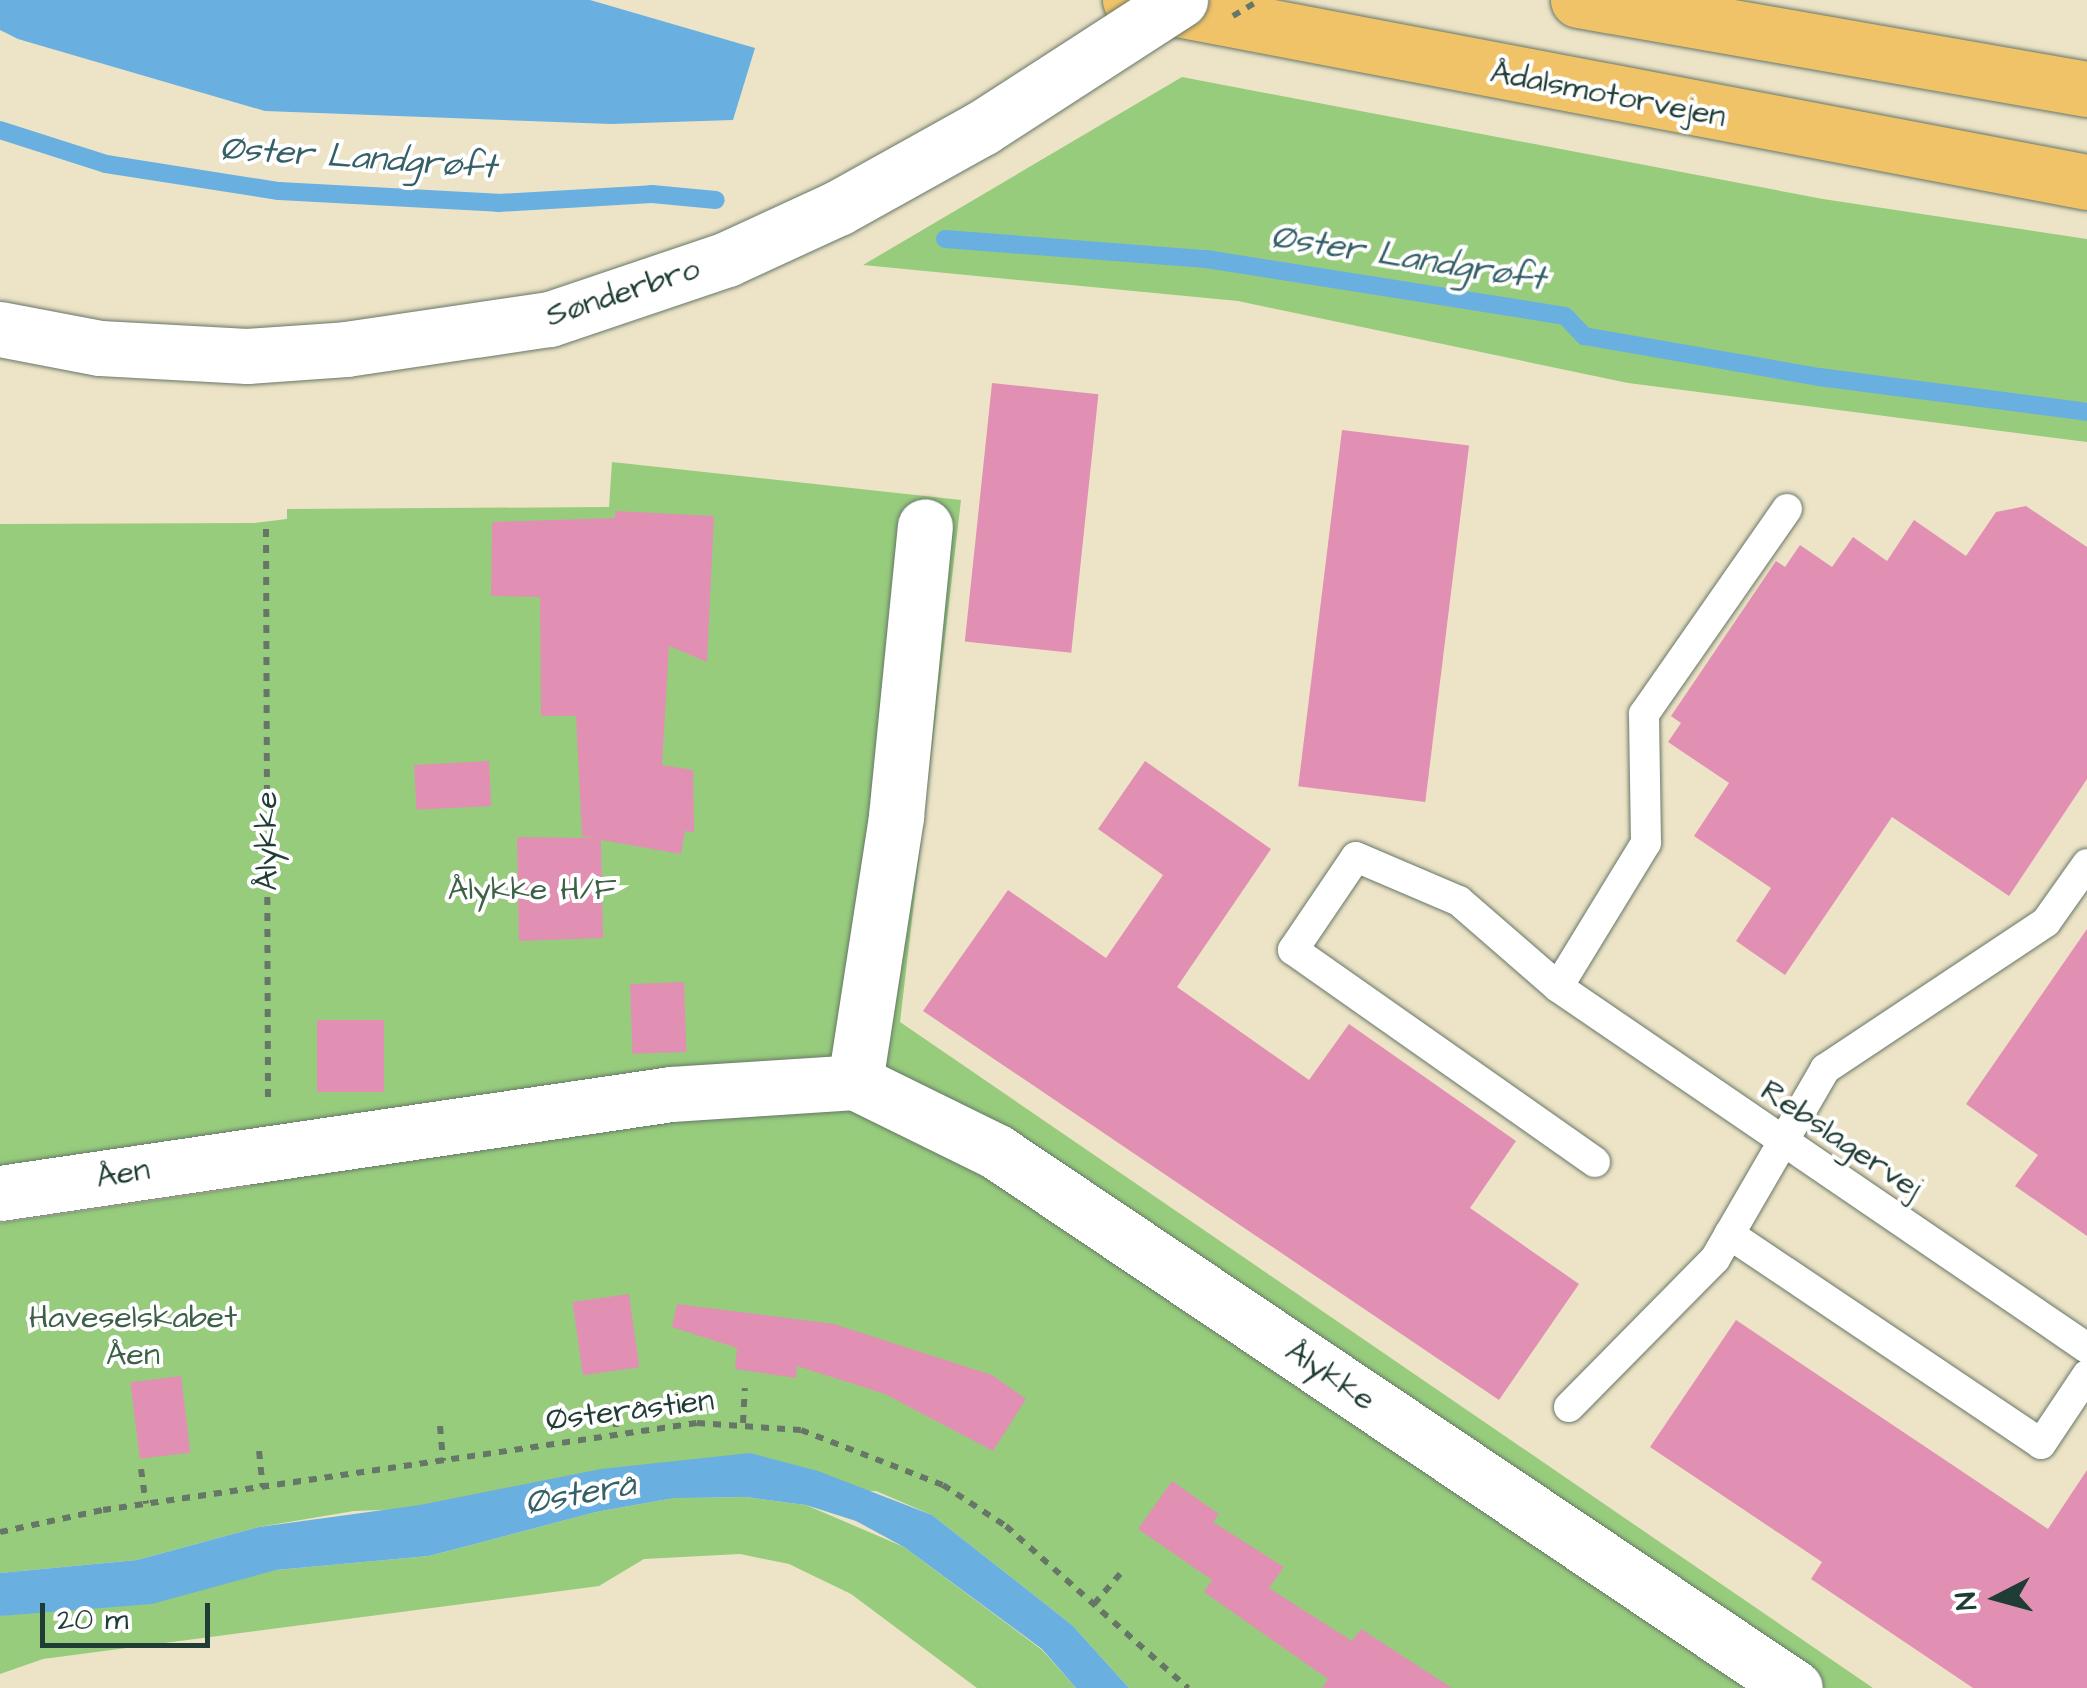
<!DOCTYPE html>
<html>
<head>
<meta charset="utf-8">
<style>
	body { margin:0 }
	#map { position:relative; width:2087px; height:1688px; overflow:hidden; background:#ede4c7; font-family:"Architects Daughter",sans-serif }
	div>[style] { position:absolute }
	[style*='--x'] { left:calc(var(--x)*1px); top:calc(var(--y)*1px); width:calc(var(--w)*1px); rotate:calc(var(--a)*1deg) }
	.green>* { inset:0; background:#97cc7d }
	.water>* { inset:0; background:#69b0e0 }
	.stream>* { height:18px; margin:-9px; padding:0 9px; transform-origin:9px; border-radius:9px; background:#69b0e0 }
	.building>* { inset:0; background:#e190b3; transform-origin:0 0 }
	.path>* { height:6px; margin-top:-3px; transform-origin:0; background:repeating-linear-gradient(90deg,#677767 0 8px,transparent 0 16px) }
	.roads { filter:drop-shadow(0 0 2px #677767) drop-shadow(0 0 2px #677767) }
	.service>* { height:30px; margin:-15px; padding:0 15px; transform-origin:15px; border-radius:15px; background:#fff }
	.minor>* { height:55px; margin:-27.5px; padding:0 27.5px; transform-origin:27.5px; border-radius:27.5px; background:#fff }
	.motorway>* { height:55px; margin:-27.5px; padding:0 27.5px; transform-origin:27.5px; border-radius:27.5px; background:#f1c369 }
	.path-bridge>* { height:6px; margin-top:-3px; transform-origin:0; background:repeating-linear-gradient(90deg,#677767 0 8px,transparent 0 16px) }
	.bridges { filter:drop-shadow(0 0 2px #677767) drop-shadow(0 0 2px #677767) }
	.tertiary-bridge>* { height:55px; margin:-27.5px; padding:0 27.5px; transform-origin:27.5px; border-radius:27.5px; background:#fff }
	span { translate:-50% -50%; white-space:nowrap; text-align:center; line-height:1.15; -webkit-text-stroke:8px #fff; paint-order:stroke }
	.street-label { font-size:32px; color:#1f3d34 }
	.park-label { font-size:32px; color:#3d6146 }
	.water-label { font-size:35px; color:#356068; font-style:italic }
	.north { position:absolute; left:1947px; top:1548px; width:100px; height:100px; -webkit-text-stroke:8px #fff; paint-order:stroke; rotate:264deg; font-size:28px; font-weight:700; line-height:40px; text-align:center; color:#1f3d34 }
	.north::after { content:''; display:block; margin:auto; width:35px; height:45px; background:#1f3d34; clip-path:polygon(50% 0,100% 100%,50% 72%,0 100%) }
	.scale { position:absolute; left:40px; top:1603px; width:170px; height:45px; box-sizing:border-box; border:5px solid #1f3d34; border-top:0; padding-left:12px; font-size:30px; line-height:35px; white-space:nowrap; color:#1f3d34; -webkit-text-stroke:8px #fff; paint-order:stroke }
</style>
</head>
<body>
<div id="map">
	<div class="green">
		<i style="clip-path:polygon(1182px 77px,1823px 199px,2087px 239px,2087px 442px,1628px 383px,1238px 301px,863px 265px)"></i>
		<i style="clip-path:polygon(612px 462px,961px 500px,900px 1022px,1873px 1688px,1129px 1688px,1072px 1625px,932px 1515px,876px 1491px,354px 1511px,259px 1527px,137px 1560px,0 1573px,0 1223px,251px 1186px,245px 1156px,0 1172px,0 524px,253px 523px,287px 519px,287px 509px,609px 507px)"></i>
		<i style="clip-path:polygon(746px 1497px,806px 1505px,904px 1547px,1042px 1650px,1076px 1688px,977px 1688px,851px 1594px,789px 1564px,740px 1554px,644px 1559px,599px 1586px,43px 1659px,0 1674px,0 1616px,276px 1570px,429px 1556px,596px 1512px,674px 1498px)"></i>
	</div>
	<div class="water">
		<i style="clip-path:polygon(0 0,590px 0,755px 48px,733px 120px,611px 124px,265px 111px,18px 39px,0 30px)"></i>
		<i style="clip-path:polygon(750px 1453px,818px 1471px,932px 1515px,1072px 1625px,1129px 1688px,1076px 1688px,1042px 1649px,904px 1547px,856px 1521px,806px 1505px,746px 1497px,674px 1498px,596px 1512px,429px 1556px,276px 1570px,152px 1604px,0 1616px,0 1573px,137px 1560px,259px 1527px,420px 1505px,601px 1469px)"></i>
	</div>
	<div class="stream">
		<i style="--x:0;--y:130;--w:111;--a:17.8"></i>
		<i style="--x:106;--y:164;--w:175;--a:8.9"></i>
		<i style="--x:279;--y:191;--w:219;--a:3.1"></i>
		<i style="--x:498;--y:203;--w:154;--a:-3.3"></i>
		<i style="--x:652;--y:194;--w:64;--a:5.4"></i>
		<i style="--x:945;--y:239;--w:262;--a:4.4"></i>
		<i style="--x:1206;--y:259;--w:363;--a:9"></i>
		<i style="--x:1565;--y:316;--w:28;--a:46"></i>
		<i style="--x:1584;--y:336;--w:239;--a:9.9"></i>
		<i style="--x:1819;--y:377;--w:270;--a:7.4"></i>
	</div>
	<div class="building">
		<i style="left:992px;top:383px;width:107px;height:260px;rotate:6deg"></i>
		<i style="left:1342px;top:430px;width:128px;height:359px;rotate:7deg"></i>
		<i style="clip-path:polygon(2026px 506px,2087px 547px,2087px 779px,2009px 896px,1892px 817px,1785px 975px,1736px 941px,1771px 888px,1694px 836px,1729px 783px,1668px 742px,1681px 723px,1671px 716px,1776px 561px,1785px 567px,1800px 545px,1832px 567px,1853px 537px,1887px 561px,1914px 520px,1966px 556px,1996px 512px)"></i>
		<i style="clip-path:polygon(615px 511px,714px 516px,707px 662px,669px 646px,662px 765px,693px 770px,694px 832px,685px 831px,681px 854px,601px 840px,603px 938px,519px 941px,517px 837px,593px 838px,582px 836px,576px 716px,541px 716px,540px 597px,491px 596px,492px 522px,615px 518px)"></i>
		<i style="left:489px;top:761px;width:45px;height:75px;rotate:87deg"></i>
		<i style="clip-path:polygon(1145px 761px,1271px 849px,1177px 987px,1309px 1080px,1349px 1024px,1516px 1141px,1470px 1208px,1579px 1284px,1499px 1400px,923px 1011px,1008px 890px,1106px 958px,1163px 875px,1098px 829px)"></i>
		<i style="clip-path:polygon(2087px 929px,2087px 1236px,2015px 1186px,2038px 1155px,1966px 1104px)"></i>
		<i style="left:684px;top:982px;width:70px;height:54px;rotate:88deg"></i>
		<i style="left:317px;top:1020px;width:67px;height:72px"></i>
		<i style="left:629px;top:1294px;width:74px;height:57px;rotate:82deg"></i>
		<i style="clip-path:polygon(677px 1304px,834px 1324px,992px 1375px,1026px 1399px,993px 1451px,885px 1394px,797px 1366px,796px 1378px,735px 1369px,737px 1348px,672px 1327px)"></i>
		<i style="clip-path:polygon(1736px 1320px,2048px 1529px,2087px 1470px,2087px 1688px,1973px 1688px,1811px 1579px,1822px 1562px,1650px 1447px)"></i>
		<i style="left:181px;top:1376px;width:77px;height:51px;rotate:83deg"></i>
		<i style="clip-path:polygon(1172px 1481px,1219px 1514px,1213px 1522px,1284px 1567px,1269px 1588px,1352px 1641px,1361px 1629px,1452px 1688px,1322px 1688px,1328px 1679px,1204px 1592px,1212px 1580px,1138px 1529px)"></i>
	</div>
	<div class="path">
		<i style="--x:266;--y:529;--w:568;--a:89.8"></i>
		<i style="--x:614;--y:1403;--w:32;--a:85"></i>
		<i style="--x:743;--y:1423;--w:35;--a:-87"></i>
		<i style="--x:440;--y:1426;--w:35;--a:85"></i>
		<i style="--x:259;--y:1451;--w:36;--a:84"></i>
		<i style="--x:141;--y:1469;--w:35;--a:82"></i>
		<i style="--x:0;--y:1532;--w:105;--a:-12.1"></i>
		<i style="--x:103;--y:1510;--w:600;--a:-8.33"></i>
		<i style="--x:697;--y:1423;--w:104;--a:3.9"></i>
		<i style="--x:801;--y:1430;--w:152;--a:21.2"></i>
		<i style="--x:943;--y:1485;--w:75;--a:33.1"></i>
		<i style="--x:1006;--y:1526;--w:244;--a:41.7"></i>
		<i style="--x:1094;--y:1604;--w:40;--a:-49"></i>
	</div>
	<div class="roads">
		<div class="service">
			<i style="--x:1558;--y:987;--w:169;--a:-58.6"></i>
			<i style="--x:1646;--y:843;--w:129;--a:-90.9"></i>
			<i style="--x:1644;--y:714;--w:250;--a:-55.1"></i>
			<i style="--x:1595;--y:1162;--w:369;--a:-144.9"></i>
			<i style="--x:1293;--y:950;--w:112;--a:-55.9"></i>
			<i style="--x:1356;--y:857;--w:112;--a:23.1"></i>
			<i style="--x:1459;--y:901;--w:131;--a:41"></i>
			<i style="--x:1558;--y:987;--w:640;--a:34.31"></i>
			<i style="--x:1729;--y:1234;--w:376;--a:33.9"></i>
			<i style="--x:2041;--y:1444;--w:83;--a:-56.3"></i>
			<i style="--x:1569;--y:1407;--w:208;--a:-45.4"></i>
			<i style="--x:1715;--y:1259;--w:220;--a:-59.9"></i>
			<i style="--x:1825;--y:1069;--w:265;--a:-33.6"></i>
			<i style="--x:2046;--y:922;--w:71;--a:-54.7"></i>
		</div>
		<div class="minor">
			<i style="--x:855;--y:1082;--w:269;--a:-81.2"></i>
			<i style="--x:896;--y:816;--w:291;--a:-84.3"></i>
			<i style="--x:0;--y:1193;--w:678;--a:-8.39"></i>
			<i style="--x:671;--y:1094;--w:184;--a:-3.7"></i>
			<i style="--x:855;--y:1082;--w:158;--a:26.2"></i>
			<i style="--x:997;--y:1152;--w:961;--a:33.89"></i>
		</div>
		<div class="motorway">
			<i style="--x:1130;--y:0;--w:974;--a:10.77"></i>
			<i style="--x:1578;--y:0;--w:517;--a:9.92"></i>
		</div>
	</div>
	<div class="path-bridge">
		<i style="--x:1233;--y:16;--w:31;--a:-31"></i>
	</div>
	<div class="bridges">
		<div class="tertiary-bridge">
			<i style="--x:0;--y:329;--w:102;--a:10.8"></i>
			<i style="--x:100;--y:348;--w:147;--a:3.1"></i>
			<i style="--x:247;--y:356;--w:99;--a:-4"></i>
			<i style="--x:346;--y:349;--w:206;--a:-8.4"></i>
			<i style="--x:550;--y:319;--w:187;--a:-18.7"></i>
			<i style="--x:727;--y:259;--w:122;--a:-24.7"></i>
			<i style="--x:838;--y:208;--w:165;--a:-29.1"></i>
			<i style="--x:982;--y:128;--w:236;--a:-32.9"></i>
		</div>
	</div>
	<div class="street-label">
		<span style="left:1608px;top:95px;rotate:11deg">Ådalsmotorvejen</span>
		<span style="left:623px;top:293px;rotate:-18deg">Sønderbro</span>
		<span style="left:267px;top:841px;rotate:-90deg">Ålykke</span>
		<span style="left:1841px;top:1140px;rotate:34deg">Rebslagervej</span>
		<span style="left:123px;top:1174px;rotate:-9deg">Åen</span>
		<span style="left:1330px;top:1376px;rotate:34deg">Ålykke</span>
		<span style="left:630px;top:1411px;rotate:-7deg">Østeråstien</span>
	</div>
	<div class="park-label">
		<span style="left:532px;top:890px">Ålykke H/F</span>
		<span style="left:133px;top:1337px">Haveselskabet<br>Åen</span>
	</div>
	<div class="water-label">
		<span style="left:358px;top:158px;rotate:4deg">Øster Landgrøft</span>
		<span style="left:1408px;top:258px;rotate:9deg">Øster Landgrøft</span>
		<span style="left:580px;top:1494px;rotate:-10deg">Østerå</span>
	</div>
	<div class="north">N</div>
	<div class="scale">20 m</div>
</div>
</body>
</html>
